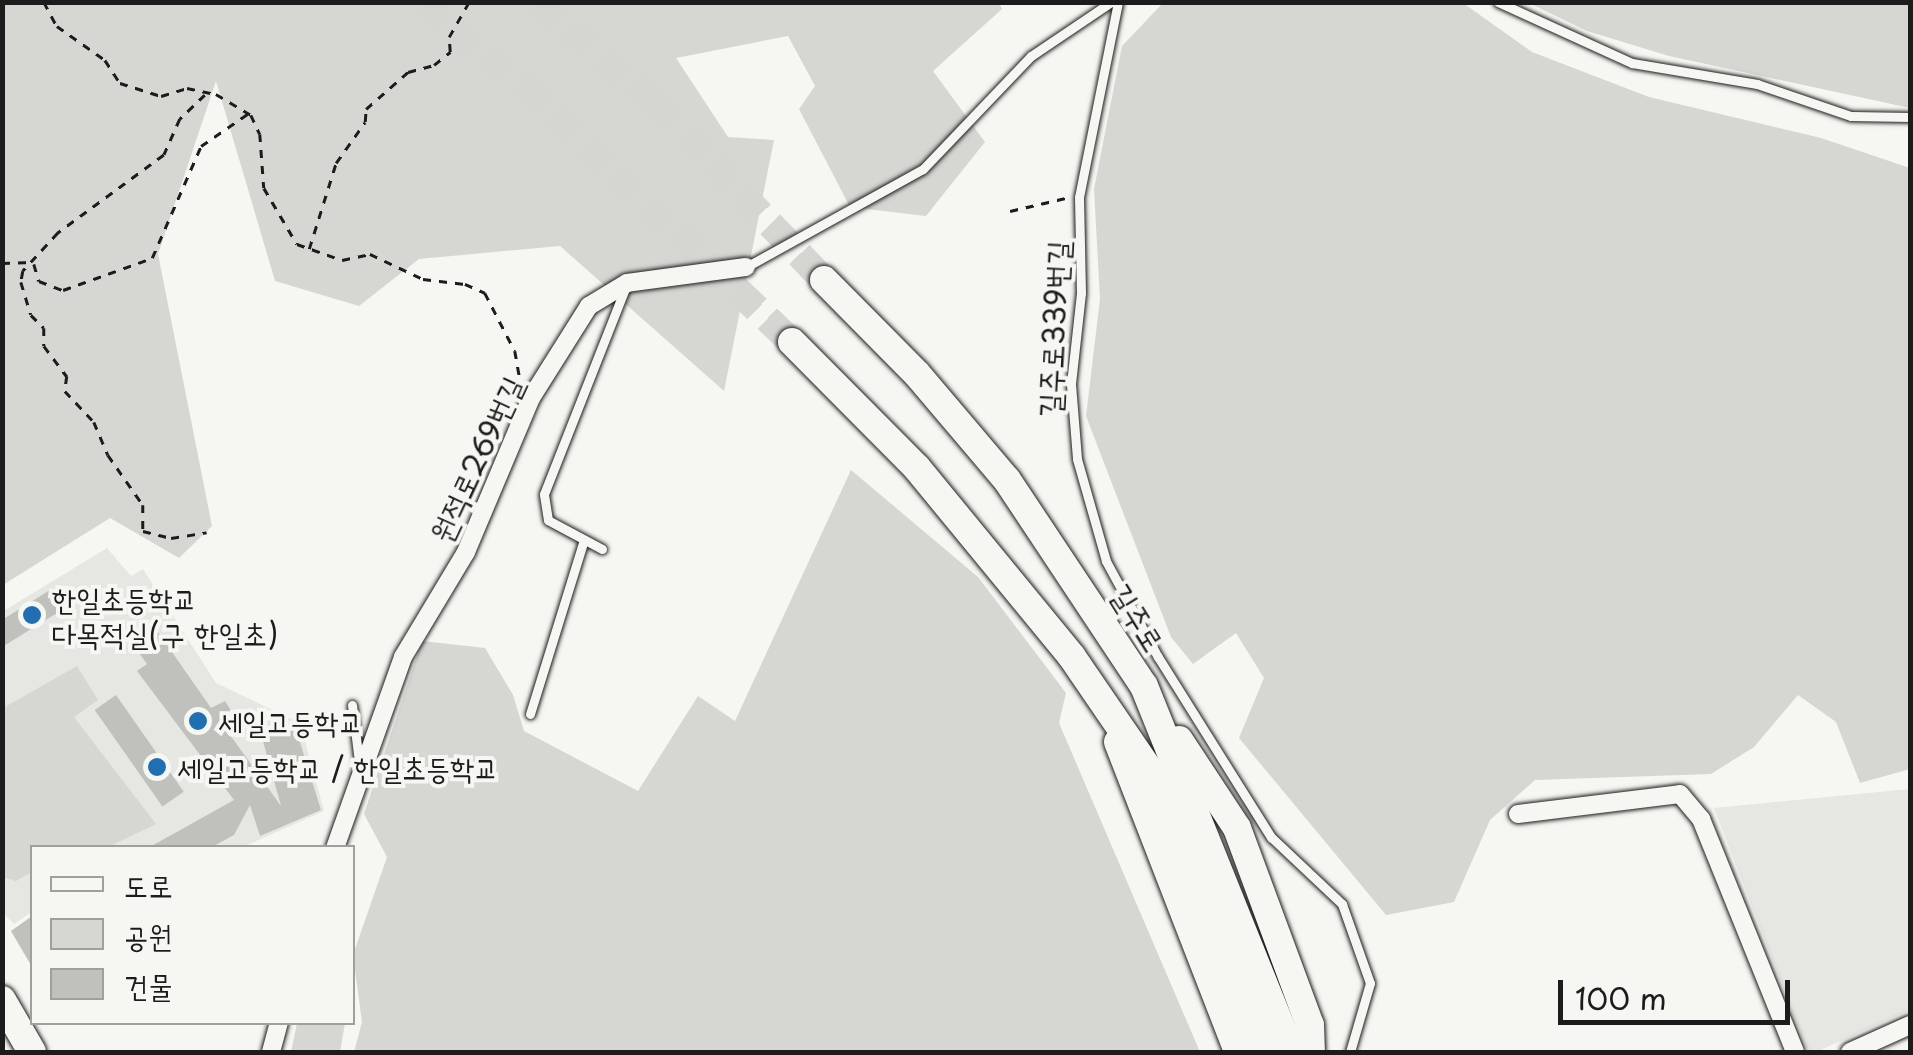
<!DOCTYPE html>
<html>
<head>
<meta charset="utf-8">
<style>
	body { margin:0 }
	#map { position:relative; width:1913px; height:1055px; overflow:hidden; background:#f6f6f2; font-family:"Playpen Sans","Poor Story",sans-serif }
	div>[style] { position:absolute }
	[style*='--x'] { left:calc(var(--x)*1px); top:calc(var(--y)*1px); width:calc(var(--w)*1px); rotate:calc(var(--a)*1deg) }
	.built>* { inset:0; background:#e6e6e2 }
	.green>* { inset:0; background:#d6d6d2 }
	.building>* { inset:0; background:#c0c0bd; transform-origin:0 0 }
	.secondary-tunnel>* { height:28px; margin-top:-14px; transform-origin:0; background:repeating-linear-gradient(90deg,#d5d5d2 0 28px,transparent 0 42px) }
	.path>* { height:2.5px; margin-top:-1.25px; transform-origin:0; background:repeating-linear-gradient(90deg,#1c1c1c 0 8px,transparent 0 16px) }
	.roads { filter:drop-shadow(0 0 2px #1c1c1c) drop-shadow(0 0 2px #1c1c1c) }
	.lane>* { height:9px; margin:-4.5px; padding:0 4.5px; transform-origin:4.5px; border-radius:4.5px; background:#f6f6f2 }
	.street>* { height:18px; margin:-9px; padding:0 9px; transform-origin:9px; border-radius:9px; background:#f6f6f2 }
	.secondary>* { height:28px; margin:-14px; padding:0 14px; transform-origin:14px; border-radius:14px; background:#f6f6f2 }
	.dots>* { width:28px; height:28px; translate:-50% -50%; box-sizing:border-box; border:5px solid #f6f6f2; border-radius:50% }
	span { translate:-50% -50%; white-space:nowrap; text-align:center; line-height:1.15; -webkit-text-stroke:8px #f6f6f2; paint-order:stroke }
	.street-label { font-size:30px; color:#1c1c1c }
	.poi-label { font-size:30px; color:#1c1c1c }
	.left { translate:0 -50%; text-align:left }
	.frame { position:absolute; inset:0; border:5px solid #1c1c1c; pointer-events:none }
	.legend { position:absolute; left:30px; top:845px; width:325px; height:180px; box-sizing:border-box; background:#f6f6f2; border:2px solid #9f9f9c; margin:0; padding:12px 18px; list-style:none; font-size:30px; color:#1c1c1c }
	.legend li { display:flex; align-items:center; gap:20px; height:50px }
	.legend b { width:50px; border:2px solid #9f9f9c }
	.scale { position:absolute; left:1558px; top:980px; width:232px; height:45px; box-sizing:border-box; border:5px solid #1c1c1c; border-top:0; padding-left:12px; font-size:30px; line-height:35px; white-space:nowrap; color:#1c1c1c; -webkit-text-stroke:8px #f6f6f2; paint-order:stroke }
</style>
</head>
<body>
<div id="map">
	<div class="built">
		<i style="clip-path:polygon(107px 548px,131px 576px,143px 569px,216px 683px,300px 723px,324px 811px,243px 847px,32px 848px,32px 912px,14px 924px,2px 912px,2px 612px)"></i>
		<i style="clip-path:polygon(1910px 789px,1910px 1010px,1816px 1052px,1807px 1049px,1714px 808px)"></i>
	</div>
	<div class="green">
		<i style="clip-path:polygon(3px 3px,999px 3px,1002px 9px,933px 71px,985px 142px,926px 216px,850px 207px,799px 109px,815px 86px,788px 36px,676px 58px,728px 137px,774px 140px,724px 391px,560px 246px,419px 259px,359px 306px,275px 281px,216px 81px,158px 254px,212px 526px,179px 558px,110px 518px,3px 585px)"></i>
		<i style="clip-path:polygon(1163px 3px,1463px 3px,1532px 52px,1649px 97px,1821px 138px,1910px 168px,1910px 769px,1860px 783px,1836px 722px,1798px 695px,1754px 747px,1711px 774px,1535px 780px,1490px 820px,1454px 902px,1386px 915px,1239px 738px,1264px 678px,1236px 633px,1193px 664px,1171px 637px,1086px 416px,1100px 299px,1094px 189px,1122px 46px)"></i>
		<i style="clip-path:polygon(1529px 3px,1910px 3px,1910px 108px,1669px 56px,1587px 31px)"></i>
		<i style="clip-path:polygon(851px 470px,978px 577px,1066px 693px,1059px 723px,1200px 1052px,354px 1052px,362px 1022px,353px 955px,387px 857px,364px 814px,422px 641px,485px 648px,513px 695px,524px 731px,638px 791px,698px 696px,735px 721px)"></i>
		<i style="clip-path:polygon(77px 666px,98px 700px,74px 717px,156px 824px,108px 847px,32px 848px,32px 872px,16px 881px,3px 877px,3px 708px)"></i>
		<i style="clip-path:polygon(297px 1023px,345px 1023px,340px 1052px,291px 1052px)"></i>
	</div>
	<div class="building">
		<i style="clip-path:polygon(50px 590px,62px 610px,2px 647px,2px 620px)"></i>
		<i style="clip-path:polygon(158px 632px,211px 708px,225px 701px,235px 717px,223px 725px,281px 806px,261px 734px,295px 726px,321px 810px,260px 836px,250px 805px,234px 835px,210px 848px,148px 848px,234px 800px,137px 671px,147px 664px,134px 646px)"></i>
		<i style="left:116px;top:695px;width:118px;height:26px;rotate:55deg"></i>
		<i style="clip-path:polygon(32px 916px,32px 967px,11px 931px)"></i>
	</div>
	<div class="secondary-tunnel">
		<i style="--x:422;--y:2;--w:133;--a:39.8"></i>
		<i style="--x:524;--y:87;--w:370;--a:43.6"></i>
		<i style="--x:537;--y:2;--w:155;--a:40.8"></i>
		<i style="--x:654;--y:103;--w:245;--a:46.2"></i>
	</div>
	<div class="path">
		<i style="--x:44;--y:2;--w:27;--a:62"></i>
		<i style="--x:57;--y:26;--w:59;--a:35.3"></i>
		<i style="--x:105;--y:60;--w:27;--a:57"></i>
		<i style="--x:120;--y:83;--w:43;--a:17.6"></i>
		<i style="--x:161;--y:96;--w:27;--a:-17"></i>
		<i style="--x:187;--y:88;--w:30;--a:12"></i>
		<i style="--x:216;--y:94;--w:41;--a:31"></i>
		<i style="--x:251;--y:115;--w:21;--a:65"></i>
		<i style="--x:260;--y:134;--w:54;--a:85.8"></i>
		<i style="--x:264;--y:188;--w:65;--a:59.5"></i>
		<i style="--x:297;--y:244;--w:48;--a:19.6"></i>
		<i style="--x:342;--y:260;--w:29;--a:-12"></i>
		<i style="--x:370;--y:254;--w:59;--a:25.3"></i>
		<i style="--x:423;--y:279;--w:42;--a:6.8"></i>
		<i style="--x:465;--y:284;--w:22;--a:24"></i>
		<i style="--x:485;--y:293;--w:65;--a:62.7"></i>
		<i style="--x:515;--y:351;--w:35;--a:80"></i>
		<i style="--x:205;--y:95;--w:35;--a:136"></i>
		<i style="--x:180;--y:119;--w:39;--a:114"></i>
		<i style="--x:164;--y:155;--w:132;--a:143.7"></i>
		<i style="--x:58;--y:233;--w:52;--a:132.6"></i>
		<i style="--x:23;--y:271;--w:11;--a:100"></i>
		<i style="--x:21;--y:282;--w:34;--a:73"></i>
		<i style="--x:31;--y:315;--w:18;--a:45"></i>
		<i style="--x:44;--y:328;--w:18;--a:90"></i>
		<i style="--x:44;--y:346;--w:38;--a:53"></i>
		<i style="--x:67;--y:376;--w:15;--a:98"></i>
		<i style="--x:65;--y:391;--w:42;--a:46.9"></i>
		<i style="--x:94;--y:422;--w:36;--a:67"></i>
		<i style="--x:108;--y:455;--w:61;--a:55"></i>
		<i style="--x:143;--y:505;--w:26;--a:90"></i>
		<i style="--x:143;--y:531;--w:29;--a:14"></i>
		<i style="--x:171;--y:538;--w:36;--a:-9"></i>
		<i style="--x:1010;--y:211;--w:57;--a:-13.1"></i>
		<i style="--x:309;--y:249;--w:90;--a:-72.6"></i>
		<i style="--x:336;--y:163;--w:50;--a:-54.7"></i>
		<i style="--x:365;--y:122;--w:13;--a:-86"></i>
		<i style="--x:366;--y:109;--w:56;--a:-41.4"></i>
		<i style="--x:408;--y:72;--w:27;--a:-15"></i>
		<i style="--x:434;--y:65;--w:21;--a:-39"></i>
		<i style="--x:450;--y:52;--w:15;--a:-94"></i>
		<i style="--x:449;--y:37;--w:40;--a:-60.3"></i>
		<i style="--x:2;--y:263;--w:30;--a:-2"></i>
		<i style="--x:34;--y:264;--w:18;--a:74"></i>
		<i style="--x:39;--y:281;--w:26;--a:21"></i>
		<i style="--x:63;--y:290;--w:95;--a:-19.8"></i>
		<i style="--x:152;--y:258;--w:122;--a:-66.4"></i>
		<i style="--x:201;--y:146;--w:58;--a:-34.5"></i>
	</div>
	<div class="roads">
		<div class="lane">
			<i style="--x:1118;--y:2;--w:199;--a:101.3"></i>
			<i style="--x:1079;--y:197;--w:96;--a:88.8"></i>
			<i style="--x:1081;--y:293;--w:92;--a:96.3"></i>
			<i style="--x:1071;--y:384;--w:75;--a:85.4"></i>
			<i style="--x:1077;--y:459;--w:106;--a:74.1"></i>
			<i style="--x:1106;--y:561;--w:109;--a:61.6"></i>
			<i style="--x:1158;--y:657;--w:213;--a:57.9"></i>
			<i style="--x:1271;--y:837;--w:98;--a:43.3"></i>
			<i style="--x:1342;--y:904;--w:84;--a:70.5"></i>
			<i style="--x:1370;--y:983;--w:72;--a:106.2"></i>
			<i style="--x:1498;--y:2;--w:147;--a:24.5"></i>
			<i style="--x:1632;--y:63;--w:127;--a:9.5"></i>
			<i style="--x:1757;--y:84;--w:99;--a:18.8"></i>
			<i style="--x:1851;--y:116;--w:59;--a:1"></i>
			<i style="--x:746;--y:267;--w:202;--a:-29"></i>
			<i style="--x:923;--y:169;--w:156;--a:-46.3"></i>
			<i style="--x:1031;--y:56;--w:97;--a:-34"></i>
			<i style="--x:602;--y:549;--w:61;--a:-151.8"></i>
			<i style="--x:548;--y:520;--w:26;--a:-99"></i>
			<i style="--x:544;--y:494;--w:224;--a:-68.5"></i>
			<i style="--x:352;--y:705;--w:57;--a:83"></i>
			<i style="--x:530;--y:714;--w:182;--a:-72.8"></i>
		</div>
		<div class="street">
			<i style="--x:1518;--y:814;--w:163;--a:-7"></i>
			<i style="--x:1680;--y:794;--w:33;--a:50"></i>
			<i style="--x:1701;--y:819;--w:251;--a:68"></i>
			<i style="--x:335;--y:848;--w:203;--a:-70.4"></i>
			<i style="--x:403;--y:657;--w:122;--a:-59"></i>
			<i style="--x:466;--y:552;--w:167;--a:-67.1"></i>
			<i style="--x:531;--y:398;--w:109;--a:-57.8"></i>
			<i style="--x:589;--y:306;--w:44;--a:-31.2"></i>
			<i style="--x:627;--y:283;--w:120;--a:-7.7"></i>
			<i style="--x:271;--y:1052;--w:31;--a:-75"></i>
			<i style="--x:1850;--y:1052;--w:66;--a:-24.2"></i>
		</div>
		<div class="secondary">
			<i style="--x:824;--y:280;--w:132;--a:45.3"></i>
			<i style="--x:917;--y:374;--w:139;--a:49.7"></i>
			<i style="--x:1007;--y:480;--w:247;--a:56.4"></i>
			<i style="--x:1144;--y:686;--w:394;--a:68.1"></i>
			<i style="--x:792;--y:342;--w:177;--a:45.2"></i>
			<i style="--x:917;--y:468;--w:244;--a:50.6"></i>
			<i style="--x:1072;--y:657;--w:147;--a:55.6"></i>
			<i style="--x:1155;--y:778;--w:295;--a:68.1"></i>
			<i style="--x:1179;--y:740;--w:105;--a:56.6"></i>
			<i style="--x:1237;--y:828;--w:210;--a:69.7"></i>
			<i style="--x:1310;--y:1025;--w:27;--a:88"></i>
			<i style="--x:1118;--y:742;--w:332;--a:68.8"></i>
			<i style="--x:2;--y:1000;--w:60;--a:60"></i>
		</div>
	</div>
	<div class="dots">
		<i style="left:32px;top:615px;background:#1f6fb2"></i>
		<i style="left:198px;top:721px;background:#1f6fb2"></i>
		<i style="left:157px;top:767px;background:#1f6fb2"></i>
	</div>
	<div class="street-label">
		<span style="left:1053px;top:329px;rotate:-87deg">길주로339번길</span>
		<span style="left:476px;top:459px;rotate:-65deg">원적로269번길</span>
		<span style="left:1138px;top:617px;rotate:58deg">길주로</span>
	</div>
	<div class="poi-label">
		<span class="left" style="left:52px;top:615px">한일초등학교<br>다목적실(구 한일초)</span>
		<span class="left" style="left:218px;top:721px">세일고등학교</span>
		<span class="left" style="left:177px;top:767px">세일고등학교 / 한일초등학교</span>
	</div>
	<div class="frame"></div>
	<ul class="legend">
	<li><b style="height:12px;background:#f6f6f2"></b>도로</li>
	<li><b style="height:28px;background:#d6d6d2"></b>공원</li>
	<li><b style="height:28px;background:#c0c0bd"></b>건물</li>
	</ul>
	<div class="scale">100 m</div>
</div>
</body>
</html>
